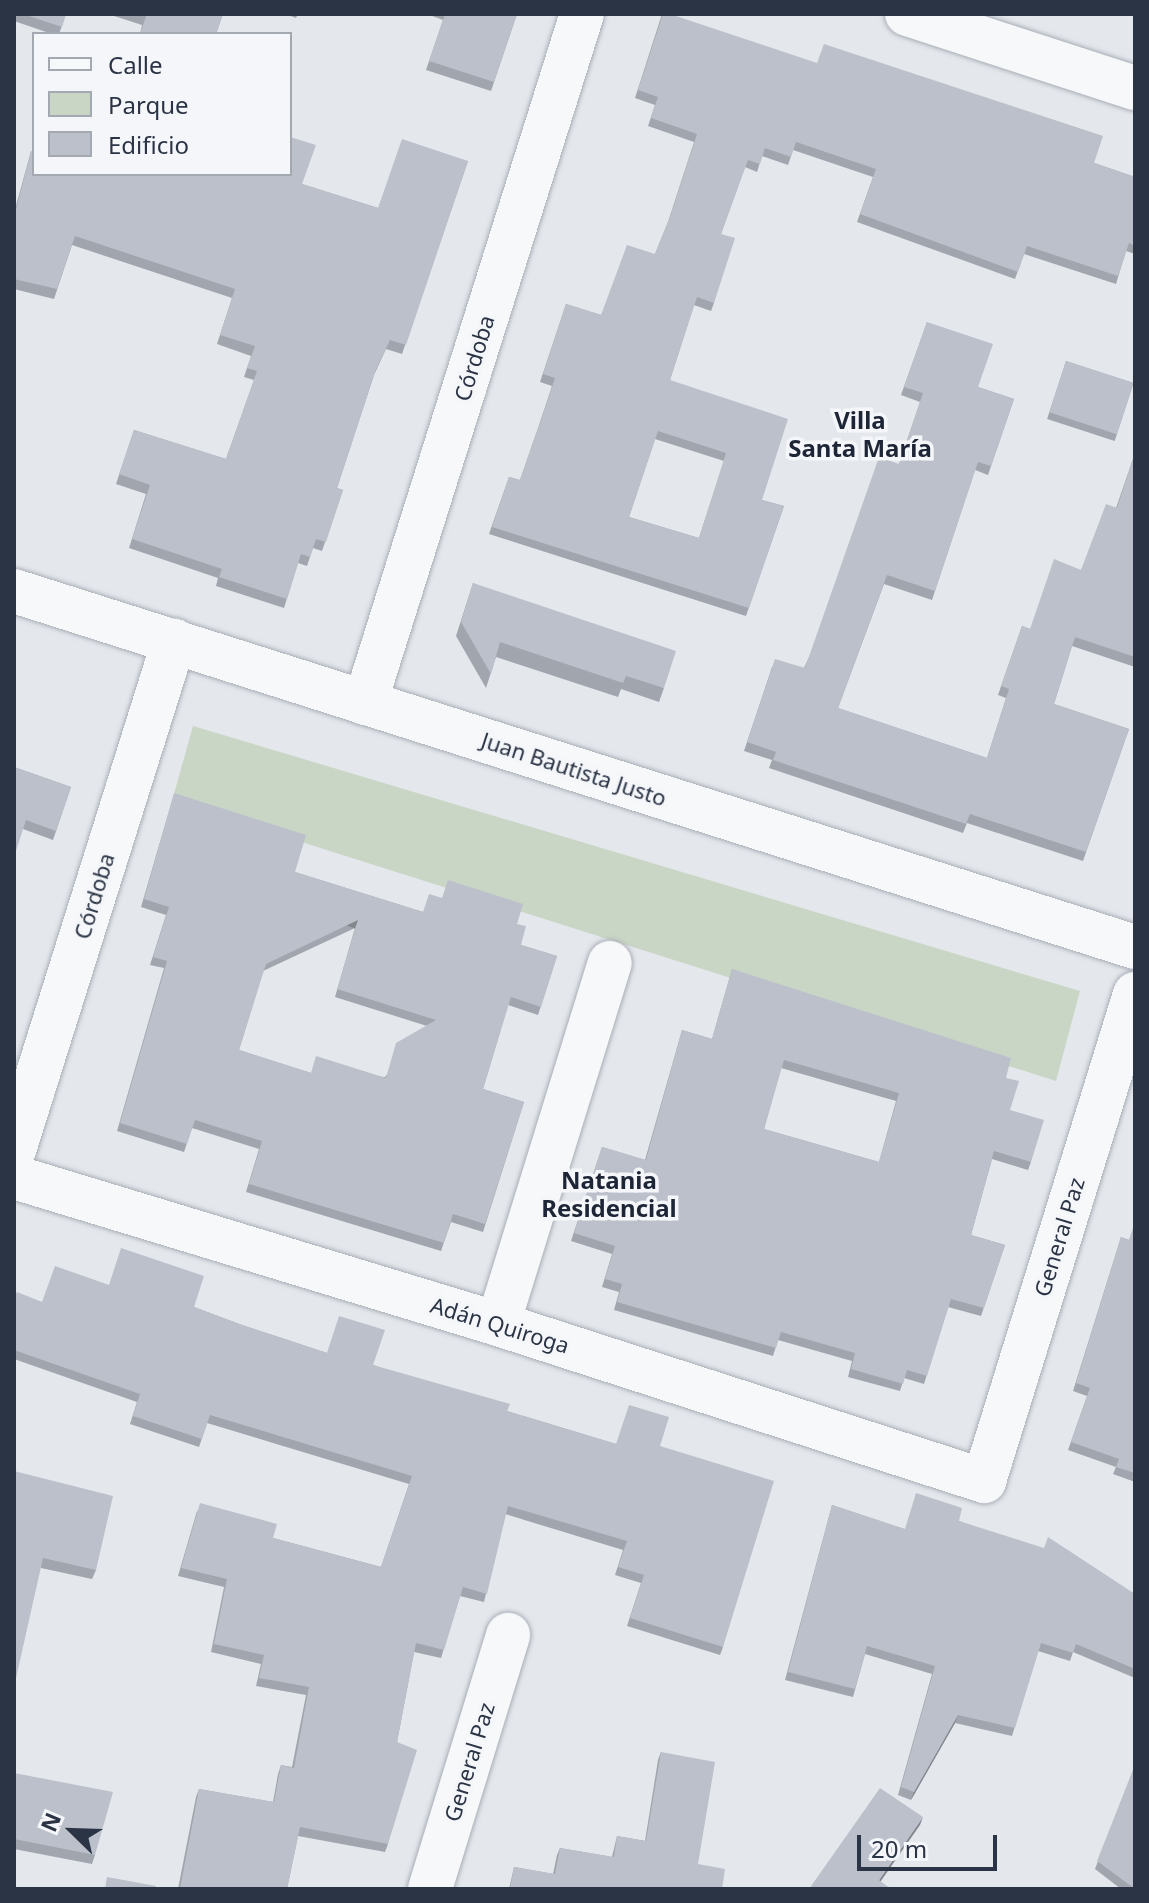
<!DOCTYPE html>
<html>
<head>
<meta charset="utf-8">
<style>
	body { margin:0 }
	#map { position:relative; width:1149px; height:1903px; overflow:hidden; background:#e4e7ec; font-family:"Noto Sans",sans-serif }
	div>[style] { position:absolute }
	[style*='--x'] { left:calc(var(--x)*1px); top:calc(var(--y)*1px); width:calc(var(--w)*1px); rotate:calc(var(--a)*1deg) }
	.green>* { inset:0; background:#c9d6c5 }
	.roads { filter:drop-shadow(0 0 2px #a9aeb7) drop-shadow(0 0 2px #a9aeb7) }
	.minor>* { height:44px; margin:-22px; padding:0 22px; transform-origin:22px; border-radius:22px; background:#f7f8fa }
	.wall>* { inset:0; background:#a1a5ae; transform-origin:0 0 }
	.shaded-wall>* { inset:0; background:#83868d; transform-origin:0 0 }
	.building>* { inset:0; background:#bbc0ca; transform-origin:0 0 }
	span { translate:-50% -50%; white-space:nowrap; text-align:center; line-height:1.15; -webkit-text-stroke:7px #f4f6f9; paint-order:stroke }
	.street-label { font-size:22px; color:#2b3445 }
	.neighbourhood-label { font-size:24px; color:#1d2536; font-weight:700 }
	.frame { position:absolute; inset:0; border:16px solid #2b3445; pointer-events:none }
	.legend { position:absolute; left:32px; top:32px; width:260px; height:144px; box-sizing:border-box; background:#f4f6f9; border:2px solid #a4a8b1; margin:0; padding:10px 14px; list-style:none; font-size:24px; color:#2b3445 }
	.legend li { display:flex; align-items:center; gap:16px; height:40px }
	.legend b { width:40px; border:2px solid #a4a8b1 }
	.north { position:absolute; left:32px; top:1791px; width:80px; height:80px; -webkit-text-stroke:6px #f4f6f9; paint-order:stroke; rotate:293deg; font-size:22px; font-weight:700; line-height:32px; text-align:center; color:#2b3445 }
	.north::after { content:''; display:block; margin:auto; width:28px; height:36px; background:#2b3445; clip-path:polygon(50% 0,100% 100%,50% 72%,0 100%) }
	.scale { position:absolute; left:857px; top:1835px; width:140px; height:36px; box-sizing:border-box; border:4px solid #2b3445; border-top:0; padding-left:10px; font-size:24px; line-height:28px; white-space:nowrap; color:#2b3445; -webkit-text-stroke:6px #f4f6f9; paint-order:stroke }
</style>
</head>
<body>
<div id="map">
	<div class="green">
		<i style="clip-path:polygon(193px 726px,1080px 991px,1056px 1081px,172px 801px)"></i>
	</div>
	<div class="roads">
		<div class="minor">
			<i style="--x:907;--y:14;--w:240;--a:18"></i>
			<i style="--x:14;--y:591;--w:1176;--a:17.62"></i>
			<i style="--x:365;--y:703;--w:722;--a:-72.52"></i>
			<i style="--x:14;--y:1150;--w:534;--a:-72.55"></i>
			<i style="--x:14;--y:1177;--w:506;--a:16.89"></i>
			<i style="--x:498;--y:1324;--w:511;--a:17.9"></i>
			<i style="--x:984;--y:1481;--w:510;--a:-72.77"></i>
			<i style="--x:498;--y:1324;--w:378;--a:-72.8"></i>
			<i style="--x:430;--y:1889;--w:266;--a:-72.9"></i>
		</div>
	</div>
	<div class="wall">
		<i style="clip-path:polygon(14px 14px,66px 14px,59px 34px,52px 34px,14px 21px)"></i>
		<i style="clip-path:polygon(108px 14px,223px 14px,216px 34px,140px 34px,142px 25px)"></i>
		<i style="clip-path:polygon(285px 14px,298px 14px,296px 18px)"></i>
		<i style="clip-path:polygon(427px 14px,517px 14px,491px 91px,426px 70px,443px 20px)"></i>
		<i style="clip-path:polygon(evenodd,662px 14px,1135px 177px,1135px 254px,1126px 251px,1116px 284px,1024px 254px,1015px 279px,857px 222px,873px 177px,793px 150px,788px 165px,762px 156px,757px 172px,745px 167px,721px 234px,714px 303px,711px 311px,694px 305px,670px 380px,762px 500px,784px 506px,746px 616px,489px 534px,509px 477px,520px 480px,538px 428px,552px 386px,540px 382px,566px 304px,601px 315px,655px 254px,668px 222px,694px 142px,648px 126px,655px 105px,635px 98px,662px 14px,655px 439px,724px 461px,699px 538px,629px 517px,655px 439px)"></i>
		<i style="clip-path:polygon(31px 151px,34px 174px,302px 184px,378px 208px,468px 161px,402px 354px,386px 349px,374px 375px,337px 488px,343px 490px,322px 551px,313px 548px,307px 566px,298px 563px,284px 608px,216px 586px,218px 578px,129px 548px,146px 494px,116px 484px,134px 430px,226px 459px,254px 380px,244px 377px,251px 356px,217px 344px,232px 298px,72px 245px,54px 299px,14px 289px,14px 213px)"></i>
		<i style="clip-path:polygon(927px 322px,978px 387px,1014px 399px,988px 475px,975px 470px,932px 600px,884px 584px,838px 708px,987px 758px,1006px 698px,998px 695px,1022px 626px,1030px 629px,1081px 570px,1116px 508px,1135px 453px,1135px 667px,1072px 646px,1054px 704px,1129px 729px,1083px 861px,967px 823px,963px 833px,769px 768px,772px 760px,744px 751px,772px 667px,804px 668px,899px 464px,920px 402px,901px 395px)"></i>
		<i style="left:1066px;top:361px;width:71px;height:61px;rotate:18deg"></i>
		<i style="clip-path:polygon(473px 583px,664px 688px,659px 702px,621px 689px,618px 697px,496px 657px,486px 688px,456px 636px)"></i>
		<i style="clip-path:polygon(14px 767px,71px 787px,53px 840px,23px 829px)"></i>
		<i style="clip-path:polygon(evenodd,172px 801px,295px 872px,423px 912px,517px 924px,521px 945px,557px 956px,538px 1015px,508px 1005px,483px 1089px,524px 1102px,483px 1232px,451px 1222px,441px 1251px,246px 1192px,259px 1149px,192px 1128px,184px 1152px,117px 1131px,164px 968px,150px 965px,166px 915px,141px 907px,172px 801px,355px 928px,335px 997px,427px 1026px,385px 1077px,311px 1073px,239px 1050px,263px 971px,355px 928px)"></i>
		<i style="clip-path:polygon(evenodd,732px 969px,1006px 1078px,1010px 1110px,1031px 1162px,1028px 1170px,992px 1159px,971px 1235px,1005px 1245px,981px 1316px,948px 1307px,924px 1384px,904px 1378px,900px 1391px,848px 1377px,852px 1361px,778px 1340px,773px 1356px,614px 1310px,619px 1292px,602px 1287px,612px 1254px,571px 1241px,602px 1147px,645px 1160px,682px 1030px,712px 1039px,732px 969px,781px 1068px,896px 1101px,879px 1162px,764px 1129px,781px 1068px)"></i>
		<i style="clip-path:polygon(1135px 1223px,1135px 1482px,1113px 1474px,1116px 1467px,1068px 1450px,1087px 1396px,1073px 1391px,1121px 1237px,1129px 1240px)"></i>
		<i style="clip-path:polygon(14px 1297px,42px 1302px,194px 1307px,242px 1325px,327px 1353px,373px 1365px,507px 1411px,616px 1444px,660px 1446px,723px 1647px,720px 1655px,627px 1626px,641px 1583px,615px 1575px,623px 1550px,505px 1514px,484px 1602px,460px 1596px,441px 1658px,414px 1652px,397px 1742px,388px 1844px,385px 1852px,298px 1836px,287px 1889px,178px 1889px,196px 1797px,199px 1789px,273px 1802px,278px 1774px,281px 1765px,292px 1767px,306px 1695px,256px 1686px,261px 1664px,211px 1652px,224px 1587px,178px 1576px,197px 1511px,273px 1538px,381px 1567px,409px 1484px,207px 1423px,199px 1447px,130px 1424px,137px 1402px,14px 1359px)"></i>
		<i style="clip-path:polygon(14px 1471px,96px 1570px,92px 1579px,41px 1568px)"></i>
		<i style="clip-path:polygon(832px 1505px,904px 1529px,959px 1521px,1135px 1594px,1135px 1678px,1073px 1652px,1070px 1661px,1038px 1651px,1012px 1736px,955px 1723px,911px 1800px,898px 1795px,932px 1674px,865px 1654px,853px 1697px,785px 1680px)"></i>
		<i style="clip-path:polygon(661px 1752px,698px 1864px,722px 1889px,509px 1889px,514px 1867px,553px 1874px,557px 1855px,560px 1848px,612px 1857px,617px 1836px,645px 1841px,658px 1760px)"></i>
		<i style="clip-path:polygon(1135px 1765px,1135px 1889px,1121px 1889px,1095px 1869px)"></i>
		<i style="clip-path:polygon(14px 1773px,95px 1855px,92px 1864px,14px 1849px)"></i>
	</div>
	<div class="shaded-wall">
		<i style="left:358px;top:920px;width:9px;height:102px;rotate:111deg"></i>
		<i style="clip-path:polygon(958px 1715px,955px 1723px,911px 1800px,914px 1792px)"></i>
		<i style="clip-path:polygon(923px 1817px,920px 1825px,876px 1888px,879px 1880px)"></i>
	</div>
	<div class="building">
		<i style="clip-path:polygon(23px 14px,66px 14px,62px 27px)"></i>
		<i style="clip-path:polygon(140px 14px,223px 14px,216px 34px,208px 33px,207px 34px,140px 34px,146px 16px)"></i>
		<i style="clip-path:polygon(445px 14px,517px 14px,494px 82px,429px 61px)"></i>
		<i style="clip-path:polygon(evenodd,663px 14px,670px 14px,817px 63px,824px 44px,1103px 136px,1094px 163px,1135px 177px,1135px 246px,1129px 243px,1118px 276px,1027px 246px,1018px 272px,860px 214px,876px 169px,796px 142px,791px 157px,765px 148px,760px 164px,748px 160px,721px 234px,735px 238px,714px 303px,697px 297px,670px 380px,788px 419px,762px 500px,784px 506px,749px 608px,492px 527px,509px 477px,520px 480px,541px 420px,555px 378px,543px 374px,566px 304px,601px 315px,627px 245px,655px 254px,670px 217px,697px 134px,651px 118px,658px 97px,638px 90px,663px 14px,658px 431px,726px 453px,699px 538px,629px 517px,658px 431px)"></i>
		<i style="clip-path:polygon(290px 137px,316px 145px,302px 184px,378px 208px,402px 139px,468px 161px,406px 345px,390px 340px,376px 369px,337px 488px,343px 490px,326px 542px,316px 539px,310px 557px,301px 554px,287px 599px,219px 577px,222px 569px,132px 539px,150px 485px,119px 474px,134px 430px,226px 459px,257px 371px,247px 368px,255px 346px,220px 335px,235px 289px,75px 236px,57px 289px,14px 279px,14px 217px,31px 151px,34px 152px,34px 174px,290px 174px)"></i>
		<i style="clip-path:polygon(927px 322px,993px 344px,978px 387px,1014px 399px,991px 466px,978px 462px,935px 591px,887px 575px,838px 708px,987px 758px,1009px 689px,1001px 686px,1022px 626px,1030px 629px,1054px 559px,1081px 570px,1106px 504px,1117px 508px,1135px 453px,1135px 657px,1075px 637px,1054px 704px,1129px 729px,1086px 852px,970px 814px,966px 824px,773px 760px,776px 752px,747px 742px,775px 659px,805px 668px,879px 457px,899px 464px,923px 393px,904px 387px)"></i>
		<i style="left:1066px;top:361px;width:71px;height:54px;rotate:18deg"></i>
		<i style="clip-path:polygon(473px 583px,676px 651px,664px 688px,626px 676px,623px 683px,500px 642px,491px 674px,461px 622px)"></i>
		<i style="clip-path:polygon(14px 767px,71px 787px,56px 831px,26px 820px,14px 857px)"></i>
		<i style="clip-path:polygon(evenodd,174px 793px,306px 835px,295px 872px,423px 912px,429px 894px,442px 898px,448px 880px,523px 904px,517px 924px,526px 926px,521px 945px,557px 956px,541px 1007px,511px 997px,483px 1089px,524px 1102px,485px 1224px,453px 1214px,444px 1243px,249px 1184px,262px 1141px,195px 1120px,187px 1144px,120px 1123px,167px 961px,153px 957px,169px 907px,144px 899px,174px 793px,358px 920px,337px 989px,436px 1020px,396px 1043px,386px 1078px,316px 1056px,311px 1073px,239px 1050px,266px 964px,358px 920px)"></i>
		<i style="clip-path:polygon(evenodd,732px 969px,1011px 1058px,1006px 1078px,1019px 1081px,1010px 1110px,1044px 1120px,1031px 1162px,994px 1151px,971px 1235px,1005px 1245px,984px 1308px,951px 1299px,927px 1376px,907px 1370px,903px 1384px,851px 1369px,855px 1353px,781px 1332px,776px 1348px,617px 1302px,622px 1284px,605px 1279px,615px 1246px,574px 1233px,602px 1147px,646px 1160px,682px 1030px,712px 1039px,732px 969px,784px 1060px,899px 1093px,879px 1162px,764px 1129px,784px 1060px)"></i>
		<i style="clip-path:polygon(1135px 1223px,1135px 1473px,1116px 1467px,1119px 1459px,1071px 1442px,1090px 1388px,1076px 1383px,1121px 1237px,1129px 1240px)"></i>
		<i style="clip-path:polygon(121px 1248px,204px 1276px,194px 1307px,242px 1325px,327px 1353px,339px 1316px,385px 1330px,373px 1365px,510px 1404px,507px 1411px,616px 1444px,629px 1405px,669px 1417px,660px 1446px,774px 1481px,723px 1647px,630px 1618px,644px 1575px,618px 1567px,627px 1541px,508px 1506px,487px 1594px,463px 1587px,444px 1650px,416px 1643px,397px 1742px,417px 1750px,388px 1844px,300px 1827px,287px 1889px,180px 1889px,199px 1789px,274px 1802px,281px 1765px,294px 1768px,309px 1687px,259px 1678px,264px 1655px,214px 1644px,227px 1579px,181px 1568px,200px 1503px,277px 1524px,273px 1538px,381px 1567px,412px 1476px,210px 1415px,202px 1439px,133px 1416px,140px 1394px,14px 1350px,14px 1297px,17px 1292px,42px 1302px,55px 1266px,109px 1285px)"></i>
		<i style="clip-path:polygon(14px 1471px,113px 1496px,96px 1570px,43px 1558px,14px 1687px)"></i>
		<i style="clip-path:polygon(916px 1493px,962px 1508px,959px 1521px,1044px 1548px,1048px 1537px,1135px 1594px,1135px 1669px,1076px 1644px,1073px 1653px,1041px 1643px,1015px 1728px,958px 1715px,914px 1792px,901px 1787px,935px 1666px,867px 1646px,855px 1689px,788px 1672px,832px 1505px,905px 1529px)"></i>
		<i style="clip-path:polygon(661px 1752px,715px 1762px,698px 1864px,725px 1869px,722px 1889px,635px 1889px,624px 1887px,623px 1889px,510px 1889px,514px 1867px,555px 1874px,560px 1848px,614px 1857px,617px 1836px,646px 1841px)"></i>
		<i style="clip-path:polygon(1135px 1765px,1135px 1889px,1097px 1861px)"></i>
		<i style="clip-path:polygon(14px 1773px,113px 1792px,95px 1855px,14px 1839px)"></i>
		<i style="clip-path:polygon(880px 1788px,923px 1817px,879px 1880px,891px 1889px,809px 1889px)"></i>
		<i style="clip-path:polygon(107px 1877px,156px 1886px,155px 1889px,105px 1889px)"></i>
	</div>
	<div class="street-label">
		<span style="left:474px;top:358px;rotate:-73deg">Córdoba</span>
		<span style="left:574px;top:769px;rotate:18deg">Juan Bautista Justo</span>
		<span style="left:94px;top:896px;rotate:-73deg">Córdoba</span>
		<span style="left:1059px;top:1237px;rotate:-73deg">General Paz</span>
		<span style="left:500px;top:1325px;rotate:17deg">Adán Quiroga</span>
		<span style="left:469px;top:1762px;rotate:-73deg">General Paz</span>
	</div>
	<div class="neighbourhood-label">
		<span style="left:860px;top:434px">Villa<br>Santa María</span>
		<span style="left:609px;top:1194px">Natania<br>Residencial</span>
	</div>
	<div class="frame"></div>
	<ul class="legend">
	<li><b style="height:10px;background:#f7f8fa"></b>Calle</li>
	<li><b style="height:22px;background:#c9d6c5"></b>Parque</li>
	<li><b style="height:22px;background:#bbc0ca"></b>Edificio</li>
	</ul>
	<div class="north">N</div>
	<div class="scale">20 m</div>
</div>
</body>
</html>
